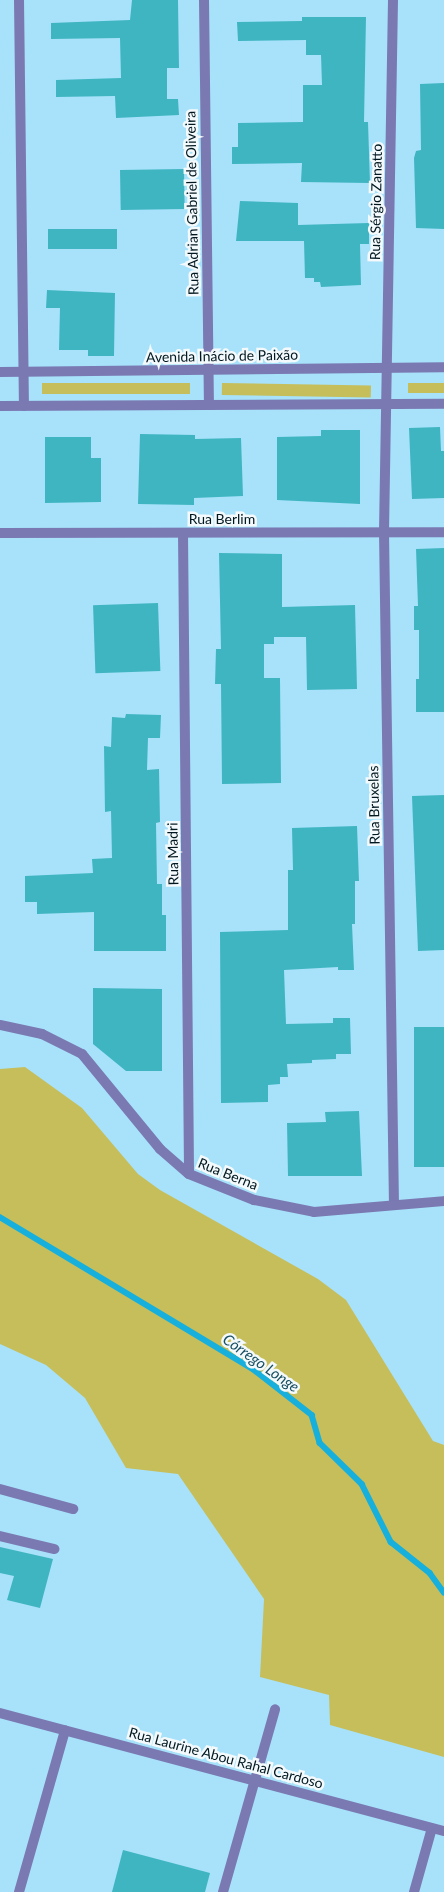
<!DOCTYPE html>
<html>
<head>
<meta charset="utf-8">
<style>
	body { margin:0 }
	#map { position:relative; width:444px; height:1892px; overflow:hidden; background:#a7e2fa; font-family:Lato,sans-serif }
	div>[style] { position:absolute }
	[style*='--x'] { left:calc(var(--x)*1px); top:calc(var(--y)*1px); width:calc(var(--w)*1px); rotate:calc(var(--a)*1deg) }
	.green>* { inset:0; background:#c6be5b; transform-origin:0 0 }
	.stream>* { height:5.5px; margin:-2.75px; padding:0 2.75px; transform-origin:2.75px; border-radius:2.75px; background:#17b0dc }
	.building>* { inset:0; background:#3fb5c1; transform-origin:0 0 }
	.lane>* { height:10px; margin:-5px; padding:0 5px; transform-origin:5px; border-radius:5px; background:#7b79b2 }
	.street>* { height:10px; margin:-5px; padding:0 5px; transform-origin:5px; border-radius:5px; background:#7b79b2 }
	span { translate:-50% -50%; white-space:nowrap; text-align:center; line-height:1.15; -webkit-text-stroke:5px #f4fafc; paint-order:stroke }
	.street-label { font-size:14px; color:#01171f }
	.water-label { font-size:15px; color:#174e61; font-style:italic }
</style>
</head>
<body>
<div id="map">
	<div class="green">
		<i style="left:190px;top:383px;width:11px;height:148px;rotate:90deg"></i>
		<i style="left:222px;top:383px;width:149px;height:12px;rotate:1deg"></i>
		<i style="left:444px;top:383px;width:10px;height:36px;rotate:90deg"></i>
		<i style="clip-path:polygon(25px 1067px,82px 1108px,138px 1174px,160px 1190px,318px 1279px,346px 1300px,433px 1441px,444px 1445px,444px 1757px,330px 1725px,329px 1695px,260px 1677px,264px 1599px,178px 1474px,126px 1468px,85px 1398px,46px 1365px,0 1344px,0 1069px)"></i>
	</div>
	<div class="stream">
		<i style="--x:0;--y:1217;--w:295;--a:31"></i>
		<i style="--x:253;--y:1369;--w:75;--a:37.9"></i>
		<i style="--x:312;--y:1415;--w:29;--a:74"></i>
		<i style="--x:320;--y:1443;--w:59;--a:44.3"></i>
		<i style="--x:362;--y:1484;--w:65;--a:63.4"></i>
		<i style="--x:391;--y:1542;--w:50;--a:38.5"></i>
		<i style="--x:430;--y:1573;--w:24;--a:54"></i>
	</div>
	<div class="building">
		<i style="clip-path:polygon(132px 0,178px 0,179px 68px,167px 68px,167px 99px,178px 99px,179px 115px,116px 118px,115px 96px,56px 97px,56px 80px,121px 78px,120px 38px,51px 39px,51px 23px,130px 20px)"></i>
		<i style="clip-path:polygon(302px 17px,366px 17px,364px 122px,368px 122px,370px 183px,301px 182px,302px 163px,232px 164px,232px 147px,238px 147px,238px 123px,303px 122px,303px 85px,322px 85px,321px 55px,306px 55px,306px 40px,238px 41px,237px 22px,302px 21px)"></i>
		<i style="clip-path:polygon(444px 83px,444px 229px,416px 228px,414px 158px,416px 151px,421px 150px,420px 84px)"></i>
		<i style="left:184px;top:169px;width:40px;height:64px;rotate:89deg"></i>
		<i style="clip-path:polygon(240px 201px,298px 203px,298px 225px,369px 223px,369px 244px,360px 244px,361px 285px,321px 287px,320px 282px,314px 282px,314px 278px,305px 278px,304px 241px,236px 241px)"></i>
		<i style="left:117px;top:229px;width:20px;height:69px;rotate:90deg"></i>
		<i style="clip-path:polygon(47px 290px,115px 293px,114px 356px,88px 356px,88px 350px,59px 350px,60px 308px,46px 308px)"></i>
		<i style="clip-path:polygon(440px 427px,441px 451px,444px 451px,444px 498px,412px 499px,409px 428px)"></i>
		<i style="clip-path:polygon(321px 430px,360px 430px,360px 504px,277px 500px,277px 437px,321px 436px)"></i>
		<i style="clip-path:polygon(140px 434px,195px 435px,195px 439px,241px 438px,243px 496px,194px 498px,194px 505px,138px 504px)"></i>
		<i style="clip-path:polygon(45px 437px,91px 437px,91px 458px,101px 458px,101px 502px,45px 503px)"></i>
		<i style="clip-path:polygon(444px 548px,444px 712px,416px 712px,416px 679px,419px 679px,419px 630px,414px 630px,414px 606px,418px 606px,416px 549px)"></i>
		<i style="clip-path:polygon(219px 553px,282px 554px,282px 607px,355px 605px,357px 689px,307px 690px,306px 637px,274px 637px,274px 644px,264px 644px,264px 678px,280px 678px,281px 783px,222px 784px,221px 684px,215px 684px,216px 649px,221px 649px)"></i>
		<i style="left:158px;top:603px;width:68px;height:65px;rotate:88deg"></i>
		<i style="clip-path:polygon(126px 714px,161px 715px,160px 738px,148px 738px,147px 770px,159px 769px,160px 822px,156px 823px,157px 884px,162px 884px,162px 915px,166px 915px,166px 951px,94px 951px,94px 912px,37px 914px,37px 902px,25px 902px,25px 876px,93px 873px,92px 859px,112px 858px,111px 811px,105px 812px,104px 746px,111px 747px,112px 717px,125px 718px)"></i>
		<i style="clip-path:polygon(444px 795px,444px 950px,418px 951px,412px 796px)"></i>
		<i style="clip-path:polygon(357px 826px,359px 881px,355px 881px,355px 924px,352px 924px,354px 970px,338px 970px,338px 967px,284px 970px,286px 1024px,333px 1023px,333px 1018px,350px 1018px,351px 1054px,336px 1054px,336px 1059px,312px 1060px,312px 1063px,287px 1064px,288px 1077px,280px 1077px,280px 1084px,268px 1085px,268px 1102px,221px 1103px,220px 932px,288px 930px,288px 870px,293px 870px,292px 828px)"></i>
		<i style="clip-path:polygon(93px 988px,162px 989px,162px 1071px,126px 1071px,93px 1044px)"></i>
		<i style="left:414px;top:1027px;width:30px;height:140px"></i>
		<i style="clip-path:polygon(359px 1111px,362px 1176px,288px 1176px,287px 1123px,326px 1122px,325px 1112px)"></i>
		<i style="clip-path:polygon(0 1547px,53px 1559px,40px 1608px,7px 1600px,14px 1576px,0 1573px)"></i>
		<i style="clip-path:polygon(123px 1850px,210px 1873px,205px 1892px,112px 1892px)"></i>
	</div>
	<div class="lane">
		<i style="--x:0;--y:1489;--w:76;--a:15.3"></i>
		<i style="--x:0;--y:1536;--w:56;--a:13.5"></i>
	</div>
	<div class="street">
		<i style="--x:19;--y:0;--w:406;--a:89.3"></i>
		<i style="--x:204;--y:0;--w:405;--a:89.3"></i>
		<i style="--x:393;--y:0;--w:532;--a:90.97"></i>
		<i style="--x:384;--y:532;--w:673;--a:89.15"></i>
		<i style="--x:0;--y:372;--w:444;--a:-0.6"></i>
		<i style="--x:0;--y:406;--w:444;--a:-0.3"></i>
		<i style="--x:0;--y:533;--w:444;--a:-0.1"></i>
		<i style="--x:183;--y:533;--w:641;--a:89.46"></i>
		<i style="--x:0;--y:1025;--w:43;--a:12.1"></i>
		<i style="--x:42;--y:1034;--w:45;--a:26.6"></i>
		<i style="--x:82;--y:1054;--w:123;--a:50.6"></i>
		<i style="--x:160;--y:1149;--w:38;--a:41"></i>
		<i style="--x:189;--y:1174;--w:70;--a:21.8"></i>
		<i style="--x:254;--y:1200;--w:61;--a:11.3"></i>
		<i style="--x:314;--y:1212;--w:130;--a:-4.8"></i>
		<i style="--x:0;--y:1713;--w:459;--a:14.9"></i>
		<i style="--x:19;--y:1892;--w:168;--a:-74.1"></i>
		<i style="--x:223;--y:1892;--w:190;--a:-74.1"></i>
		<i style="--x:414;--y:1892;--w:66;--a:-74.3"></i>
	</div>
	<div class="street-label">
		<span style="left:376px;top:202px;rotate:-89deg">Rua Sérgio Zanatto</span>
		<span style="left:192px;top:203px;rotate:-91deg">Rua Adrian Gabriel de Oliveira</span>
		<span style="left:222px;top:356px;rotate:-1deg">Avenida Inácio de Paixão</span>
		<span style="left:222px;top:519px">Rua Berlim</span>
		<span style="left:374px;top:805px;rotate:-91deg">Rua Bruxelas</span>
		<span style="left:173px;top:854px;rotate:-91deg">Rua Madri</span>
		<span style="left:228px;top:1174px;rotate:22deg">Rua Berna</span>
		<span style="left:226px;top:1758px;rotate:15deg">Rua Laurine Abou Rahal Cardoso</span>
	</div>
	<div class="water-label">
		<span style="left:261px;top:1363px;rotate:35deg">Córrego Longe</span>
	</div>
</div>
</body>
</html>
